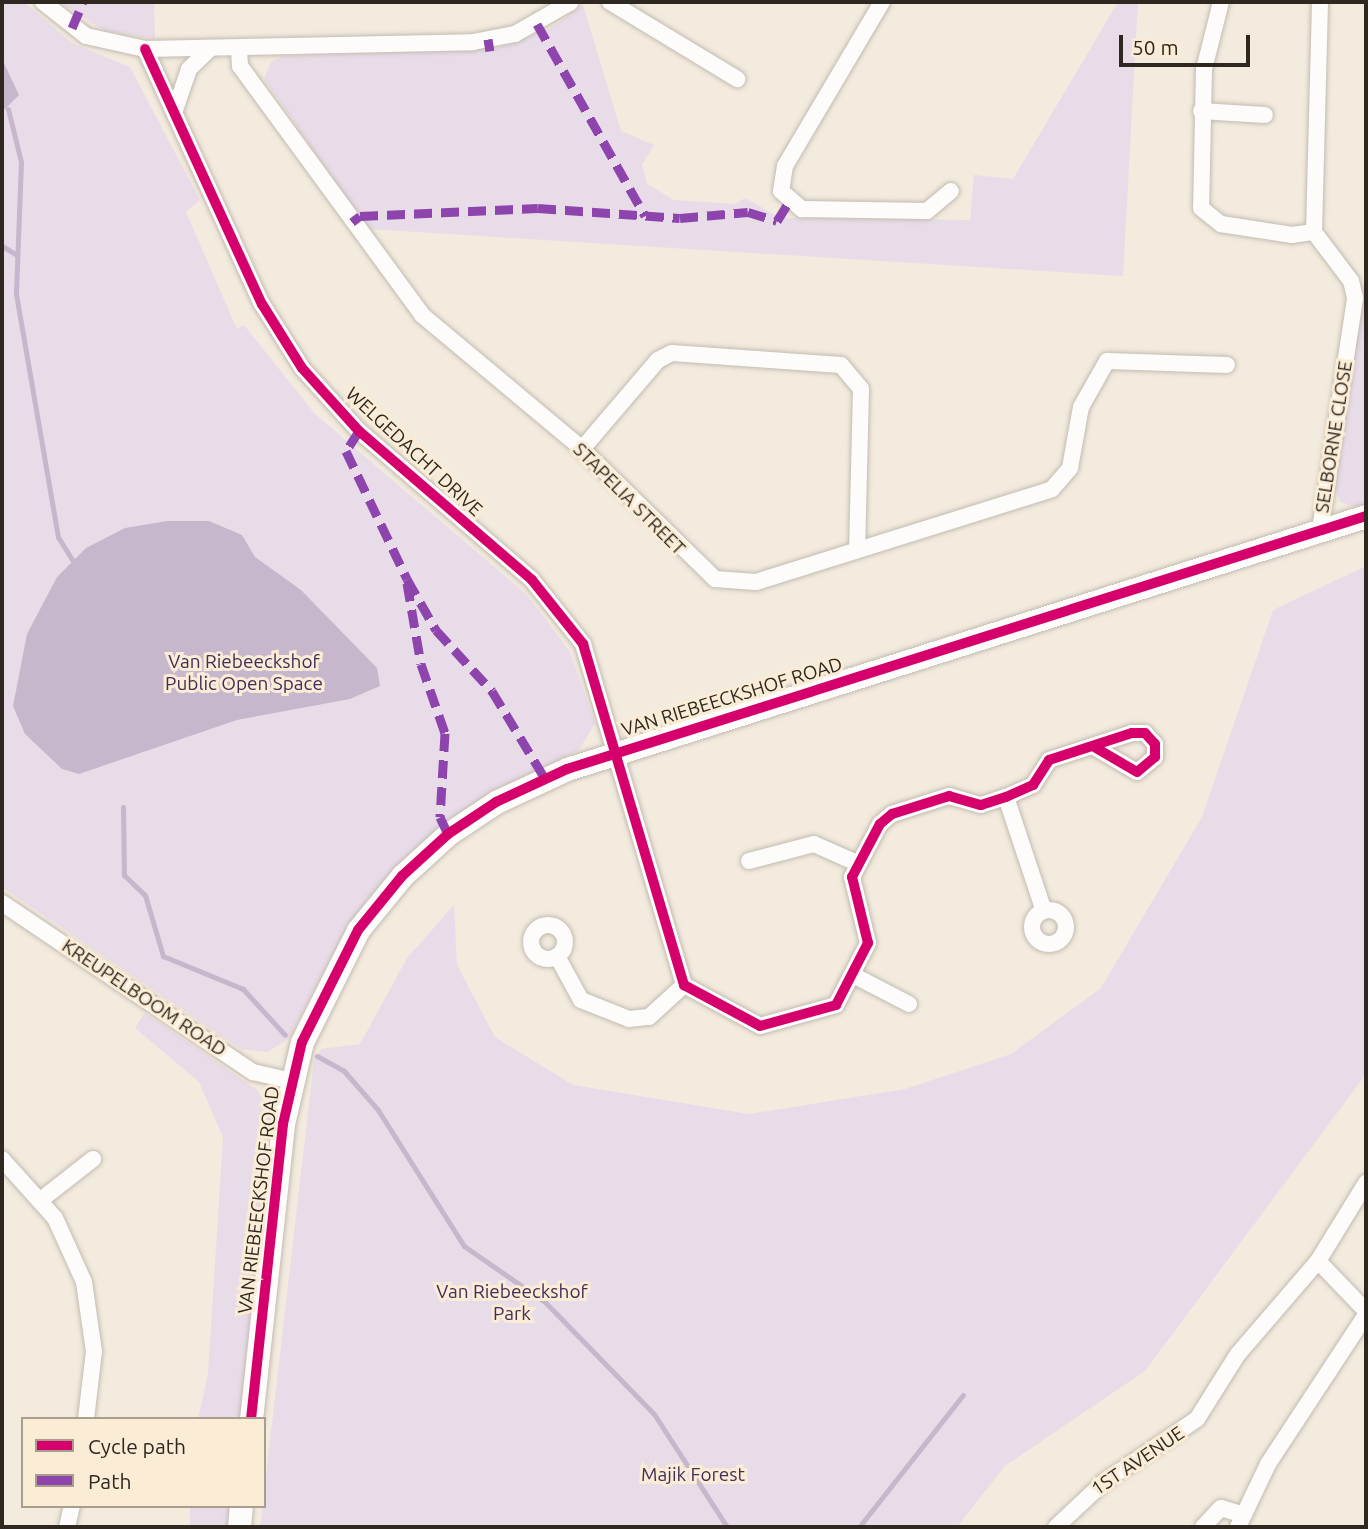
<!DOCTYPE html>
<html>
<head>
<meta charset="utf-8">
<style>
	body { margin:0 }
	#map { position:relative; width:1368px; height:1529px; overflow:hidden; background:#f3ebde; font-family:Ubuntu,sans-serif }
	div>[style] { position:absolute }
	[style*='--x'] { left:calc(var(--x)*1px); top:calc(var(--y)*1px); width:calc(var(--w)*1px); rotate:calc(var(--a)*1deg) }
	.green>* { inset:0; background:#e9dce9; transform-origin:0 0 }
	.water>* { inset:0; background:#c6b7cc }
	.stream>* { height:5px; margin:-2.5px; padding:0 2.5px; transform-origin:2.5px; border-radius:2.5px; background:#c6b7cc }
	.roads { filter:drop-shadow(0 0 2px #c2bbb1) drop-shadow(0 0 2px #c2bbb1) }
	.street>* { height:16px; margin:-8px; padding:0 8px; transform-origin:8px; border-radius:8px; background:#fdfcfa }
	.street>.ring { margin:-8px; padding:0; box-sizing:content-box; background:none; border:16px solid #fdfcfa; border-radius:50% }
	.secondary>* { height:23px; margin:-11.5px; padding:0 11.5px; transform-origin:11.5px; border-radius:11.5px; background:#fdfcfa }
	.quiet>* { height:9px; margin-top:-4.5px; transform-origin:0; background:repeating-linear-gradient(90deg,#8e44ad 0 18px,transparent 0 27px) }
	.cycleway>* { height:10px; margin:-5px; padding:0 5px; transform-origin:5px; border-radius:5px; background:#d6006c }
	span { translate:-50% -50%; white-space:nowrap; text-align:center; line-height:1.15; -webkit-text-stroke:6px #fbecd6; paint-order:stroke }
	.street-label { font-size:19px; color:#2e2820 }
	.park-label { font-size:19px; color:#442c5a }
	.frame { position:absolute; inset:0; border:4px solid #2e2820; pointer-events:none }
	.legend { position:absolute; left:21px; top:1417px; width:245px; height:91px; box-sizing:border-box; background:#fbecd6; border:2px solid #a99e8d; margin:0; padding:9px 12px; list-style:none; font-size:21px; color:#2e2820 }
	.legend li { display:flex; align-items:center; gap:14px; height:35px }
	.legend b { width:35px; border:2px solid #a99e8d }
	.scale { position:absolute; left:1119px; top:35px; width:131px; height:32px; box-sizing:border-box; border:4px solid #2e2820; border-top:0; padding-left:9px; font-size:21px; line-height:24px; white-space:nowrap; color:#2e2820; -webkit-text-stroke:5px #fbecd6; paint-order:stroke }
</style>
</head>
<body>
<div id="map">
	<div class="green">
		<i style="clip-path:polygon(2px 2px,24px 2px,72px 43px,130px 67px,200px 200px,186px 212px,237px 329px,244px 325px,315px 414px,526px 594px,569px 650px,595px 723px,579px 750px,493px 791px,411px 852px,347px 927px,289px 1038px,268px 1052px,241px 1049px,2px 887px)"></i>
		<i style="clip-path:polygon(59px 2px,154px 2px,155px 39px,105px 31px)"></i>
		<i style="clip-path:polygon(1118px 2px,1138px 2px,1123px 276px,368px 229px,264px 79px,271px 62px,283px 56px,498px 48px,551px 28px,583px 5px,621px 131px,654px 145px,642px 165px,647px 184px,674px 200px,735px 204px,745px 198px,780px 218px,970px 220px,974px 175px,1013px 179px)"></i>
		<i style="clip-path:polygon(1361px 285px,1366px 285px,1366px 504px,1355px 507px,1341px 502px,1335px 491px)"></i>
		<i style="clip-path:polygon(1366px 566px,1366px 1074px,1145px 1371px,1005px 1466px,957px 1527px,260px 1527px,314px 1060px,321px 1049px,360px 1044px,407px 958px,454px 905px,457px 965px,495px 1037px,573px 1085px,749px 1114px,905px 1089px,1011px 1054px,1101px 988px,1202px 817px,1273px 610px)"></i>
		<i style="clip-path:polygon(145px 1013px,257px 1090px,272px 1112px,240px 1419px,198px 1419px,208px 1374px,223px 1137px,199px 1082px,135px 1028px)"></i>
		<i style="left:190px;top:1506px;width:40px;height:21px"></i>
	</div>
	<div class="water">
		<i style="clip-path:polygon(2px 59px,19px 95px,2px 112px)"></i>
		<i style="clip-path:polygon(167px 521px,209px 521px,242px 535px,255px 557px,301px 590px,377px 668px,380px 686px,350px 699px,237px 720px,79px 774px,62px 769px,25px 734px,13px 706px,27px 634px,57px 577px,86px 548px,125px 528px)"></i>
	</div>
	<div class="stream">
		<i style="--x:8;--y:109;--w:55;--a:76.2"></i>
		<i style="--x:21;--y:162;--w:132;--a:92.2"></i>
		<i style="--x:16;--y:294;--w:247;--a:80.2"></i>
		<i style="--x:58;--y:537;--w:28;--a:58"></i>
		<i style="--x:2;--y:246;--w:17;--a:31"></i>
		<i style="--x:123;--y:807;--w:68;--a:89.2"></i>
		<i style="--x:124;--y:875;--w:29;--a:44"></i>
		<i style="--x:145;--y:895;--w:64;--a:73.6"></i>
		<i style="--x:163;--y:956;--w:87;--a:22.4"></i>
		<i style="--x:243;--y:989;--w:62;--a:47.6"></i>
		<i style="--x:317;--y:1056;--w:31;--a:29"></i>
		<i style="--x:344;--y:1071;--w:52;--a:48.9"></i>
		<i style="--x:378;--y:1110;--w:161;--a:57.7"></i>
		<i style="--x:464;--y:1246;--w:98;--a:34.7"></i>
		<i style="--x:545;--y:1302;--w:156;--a:45.8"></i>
		<i style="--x:654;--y:1414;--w:135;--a:57.1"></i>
		<i style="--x:859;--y:1527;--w:168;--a:-51.8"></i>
	</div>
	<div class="roads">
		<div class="street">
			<i style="--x:43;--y:2;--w:55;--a:38.3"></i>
			<i style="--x:86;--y:36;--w:60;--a:12.4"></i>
			<i style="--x:145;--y:49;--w:328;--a:-1.2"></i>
			<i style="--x:473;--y:42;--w:43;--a:-10.8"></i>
			<i style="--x:515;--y:34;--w:64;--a:-29.7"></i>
			<i style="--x:610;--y:2;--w:149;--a:31.2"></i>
			<i style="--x:882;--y:2;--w:191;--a:120.6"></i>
			<i style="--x:785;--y:166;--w:25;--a:99"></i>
			<i style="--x:781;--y:191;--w:28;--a:41"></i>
			<i style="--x:802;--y:209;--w:125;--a:0.9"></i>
			<i style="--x:927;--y:211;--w:31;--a:-40"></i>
			<i style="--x:1221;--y:2;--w:69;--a:104.2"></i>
			<i style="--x:1204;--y:69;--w:139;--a:91.2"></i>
			<i style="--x:1201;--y:208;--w:26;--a:39"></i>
			<i style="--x:1221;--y:224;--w:72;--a:8.8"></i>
			<i style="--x:1292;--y:235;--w:22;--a:-8"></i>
			<i style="--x:239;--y:48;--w:18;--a:87"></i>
			<i style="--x:240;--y:66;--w:308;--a:53.8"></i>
			<i style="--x:422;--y:315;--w:209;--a:39.9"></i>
			<i style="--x:582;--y:449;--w:186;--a:44.3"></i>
			<i style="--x:715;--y:579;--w:41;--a:4.2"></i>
			<i style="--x:756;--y:582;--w:310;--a:-17.4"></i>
			<i style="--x:1052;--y:489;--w:28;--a:-49"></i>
			<i style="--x:1070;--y:468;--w:62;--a:-79.8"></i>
			<i style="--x:1081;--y:407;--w:53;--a:-60.5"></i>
			<i style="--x:1107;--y:361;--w:120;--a:1.9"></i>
			<i style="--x:145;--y:49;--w:281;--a:65.4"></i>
			<i style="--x:262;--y:304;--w:75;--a:58"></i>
			<i style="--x:302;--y:368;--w:85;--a:47.9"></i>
			<i style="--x:359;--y:431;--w:228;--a:40.7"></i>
			<i style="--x:532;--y:580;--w:82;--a:51.4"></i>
			<i style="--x:583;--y:644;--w:356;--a:73.5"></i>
			<i style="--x:684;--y:985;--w:86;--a:28.3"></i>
			<i style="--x:760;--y:1026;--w:79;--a:-15.4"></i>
			<i style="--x:836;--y:1005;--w:70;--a:-62.7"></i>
			<i style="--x:868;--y:943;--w:68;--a:-103.6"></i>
			<i style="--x:852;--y:877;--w:60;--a:-62.2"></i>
			<i style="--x:880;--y:824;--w:16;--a:-40"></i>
			<i style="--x:892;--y:814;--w:60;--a:-17.5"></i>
			<i style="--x:949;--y:796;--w:33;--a:16"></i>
			<i style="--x:981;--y:805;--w:26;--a:-18"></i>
			<i style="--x:1006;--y:797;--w:30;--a:-24"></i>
			<i style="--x:1033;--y:785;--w:30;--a:-57"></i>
			<i style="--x:1049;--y:760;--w:87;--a:-18"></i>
			<i style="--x:1132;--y:733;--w:13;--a:0"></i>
			<i style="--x:1145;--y:733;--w:15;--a:48"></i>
			<i style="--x:1155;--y:744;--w:13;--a:90"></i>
			<i style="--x:1155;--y:757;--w:23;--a:140"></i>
			<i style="--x:1137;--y:772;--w:48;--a:-149.7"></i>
			<i style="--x:175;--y:110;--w:43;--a:-71.1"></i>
			<i style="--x:189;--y:69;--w:29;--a:-44"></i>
			<i style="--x:1201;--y:111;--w:64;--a:3.6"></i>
			<i style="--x:582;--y:449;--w:117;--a:-49.5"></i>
			<i style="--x:658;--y:360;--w:16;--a:-27"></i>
			<i style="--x:672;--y:353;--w:169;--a:4.1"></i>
			<i style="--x:841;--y:365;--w:31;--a:50"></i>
			<i style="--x:861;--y:389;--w:159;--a:91.4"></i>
			<i style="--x:1320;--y:530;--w:235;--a:-81.4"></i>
			<i style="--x:1355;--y:298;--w:17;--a:-103"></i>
			<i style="--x:1351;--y:281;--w:61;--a:-127.1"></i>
			<i style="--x:1314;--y:232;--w:230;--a:-88.5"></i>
			<i style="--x:1006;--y:797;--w:120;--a:71.6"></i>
			<i style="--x:749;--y:861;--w:67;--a:-14.7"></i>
			<i style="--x:814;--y:844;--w:49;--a:24"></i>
			<i style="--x:2;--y:903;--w:303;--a:34"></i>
			<i style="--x:253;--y:1072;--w:39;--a:13"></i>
			<i class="ring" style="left:1032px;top:910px;width:18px;height:18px"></i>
			<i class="ring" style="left:531px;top:925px;width:18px;height:18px"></i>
			<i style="--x:557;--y:956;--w:50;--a:61.4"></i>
			<i style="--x:581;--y:1000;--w:52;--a:21.6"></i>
			<i style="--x:629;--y:1019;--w:20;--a:-6"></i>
			<i style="--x:649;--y:1017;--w:47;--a:-42.4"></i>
			<i style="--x:853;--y:975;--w:63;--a:27.4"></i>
			<i style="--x:2;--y:1159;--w:79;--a:48.1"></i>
			<i style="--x:55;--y:1218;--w:70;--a:65.6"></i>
			<i style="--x:84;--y:1282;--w:70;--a:81.8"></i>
			<i style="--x:94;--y:1351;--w:68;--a:96.7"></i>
			<i style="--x:42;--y:1199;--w:65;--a:-38.1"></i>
			<i style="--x:1318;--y:1261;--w:69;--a:46.2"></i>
			<i style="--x:67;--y:1527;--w:22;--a:-77"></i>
			<i style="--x:1056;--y:1527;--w:66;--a:-43.2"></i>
			<i style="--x:1104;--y:1482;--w:112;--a:-34.1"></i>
			<i style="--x:1197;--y:1419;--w:77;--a:-57.8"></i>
			<i style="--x:1238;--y:1354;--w:123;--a:-49.3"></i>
			<i style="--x:1318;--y:1261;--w:92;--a:-58.4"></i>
			<i style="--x:1203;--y:1527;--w:26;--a:-47"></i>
			<i style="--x:1221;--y:1508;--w:24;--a:17"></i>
			<i style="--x:1238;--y:1527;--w:70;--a:-64.5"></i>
			<i style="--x:1268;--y:1464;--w:178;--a:-56.7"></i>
		</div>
		<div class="secondary">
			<i style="--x:251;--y:1419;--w:297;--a:-83.8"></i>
			<i style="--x:283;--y:1124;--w:84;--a:-77"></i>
			<i style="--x:302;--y:1042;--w:125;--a:-63.4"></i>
			<i style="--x:358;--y:930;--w:70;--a:-50.8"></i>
			<i style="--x:402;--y:876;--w:62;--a:-42.4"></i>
			<i style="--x:448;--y:834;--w:58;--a:-33.7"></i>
			<i style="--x:496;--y:802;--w:78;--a:-24.9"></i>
			<i style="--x:567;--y:769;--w:838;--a:-17.57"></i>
			<i style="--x:239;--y:1527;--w:21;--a:-85"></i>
		</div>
	</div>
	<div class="quiet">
		<i style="--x:537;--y:24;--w:220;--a:60.6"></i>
		<i style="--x:72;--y:28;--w:28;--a:-67"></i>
		<i style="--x:488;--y:39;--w:12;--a:81"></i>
		<i style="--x:352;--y:222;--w:10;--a:-37"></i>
		<i style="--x:360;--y:216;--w:178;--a:-2.6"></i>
		<i style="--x:538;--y:208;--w:142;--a:4"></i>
		<i style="--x:680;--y:218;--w:68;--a:-5"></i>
		<i style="--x:748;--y:212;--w:30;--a:17"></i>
		<i style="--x:777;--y:221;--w:22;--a:-58"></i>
		<i style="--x:359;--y:431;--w:24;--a:123"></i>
		<i style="--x:346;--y:451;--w:142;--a:64.5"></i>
		<i style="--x:407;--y:579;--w:59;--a:60.4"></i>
		<i style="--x:436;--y:630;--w:83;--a:47.4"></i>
		<i style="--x:492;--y:691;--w:100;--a:58.8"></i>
		<i style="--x:407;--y:583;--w:82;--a:80.2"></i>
		<i style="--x:421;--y:664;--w:73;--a:70.8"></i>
		<i style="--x:445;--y:733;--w:84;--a:93.4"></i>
		<i style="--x:440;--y:817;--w:19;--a:65"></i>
	</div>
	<div class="cycleway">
		<i style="--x:145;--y:49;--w:281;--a:65.4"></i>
		<i style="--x:262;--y:304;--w:75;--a:58"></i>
		<i style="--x:302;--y:368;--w:85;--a:47.9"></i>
		<i style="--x:359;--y:431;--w:228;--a:40.7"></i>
		<i style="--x:532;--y:580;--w:82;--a:51.4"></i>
		<i style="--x:583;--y:644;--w:356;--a:73.5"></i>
		<i style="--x:684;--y:985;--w:86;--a:28.3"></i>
		<i style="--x:760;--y:1026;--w:79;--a:-15.4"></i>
		<i style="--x:836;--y:1005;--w:70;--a:-62.7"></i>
		<i style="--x:868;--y:943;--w:68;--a:-103.6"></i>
		<i style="--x:852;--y:877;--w:60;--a:-62.2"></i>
		<i style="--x:880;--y:824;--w:16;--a:-40"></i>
		<i style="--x:892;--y:814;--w:60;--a:-17.5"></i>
		<i style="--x:949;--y:796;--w:33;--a:16"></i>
		<i style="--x:981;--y:805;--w:26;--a:-18"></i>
		<i style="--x:1006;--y:797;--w:30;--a:-24"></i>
		<i style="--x:1033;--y:785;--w:30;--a:-57"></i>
		<i style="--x:1049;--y:760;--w:87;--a:-18"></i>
		<i style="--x:1132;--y:733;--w:13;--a:0"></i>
		<i style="--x:1145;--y:733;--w:15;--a:48"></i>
		<i style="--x:1155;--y:744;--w:13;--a:90"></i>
		<i style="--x:1155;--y:757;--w:23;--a:140"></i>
		<i style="--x:1137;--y:772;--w:48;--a:-149.7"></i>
		<i style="--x:251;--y:1419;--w:297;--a:-83.8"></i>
		<i style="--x:283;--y:1124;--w:84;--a:-77"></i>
		<i style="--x:302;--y:1042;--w:125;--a:-63.4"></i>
		<i style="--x:358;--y:930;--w:70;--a:-50.8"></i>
		<i style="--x:402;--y:876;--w:62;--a:-42.4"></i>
		<i style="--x:448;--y:834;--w:58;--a:-33.7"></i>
		<i style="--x:496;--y:802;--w:78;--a:-24.9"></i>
		<i style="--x:567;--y:769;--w:838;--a:-17.57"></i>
	</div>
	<div class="street-label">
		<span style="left:1334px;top:437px;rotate:-81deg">SELBORNE CLOSE</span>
		<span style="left:414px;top:452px;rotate:43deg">WELGEDACHT DRIVE</span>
		<span style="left:629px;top:499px;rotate:45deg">STAPELIA STREET</span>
		<span style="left:732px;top:697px;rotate:-17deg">VAN RIEBEECKSHOF ROAD</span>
		<span style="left:144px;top:998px;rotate:34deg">KREUPELBOOM ROAD</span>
		<span style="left:259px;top:1200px;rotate:-83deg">VAN RIEBEECKSHOF ROAD</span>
		<span style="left:1138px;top:1461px;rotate:-34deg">1ST AVENUE</span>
	</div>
	<div class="park-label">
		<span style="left:244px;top:673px">Van Riebeeckshof<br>Public Open Space</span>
		<span style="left:512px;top:1303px">Van Riebeeckshof<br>Park</span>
		<span style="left:693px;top:1475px">Majik Forest</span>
	</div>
	<div class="frame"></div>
	<ul class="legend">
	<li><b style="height:9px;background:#d6006c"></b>Cycle path</li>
	<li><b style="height:9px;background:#8e44ad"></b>Path</li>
	</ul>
	<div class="scale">50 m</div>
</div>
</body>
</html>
